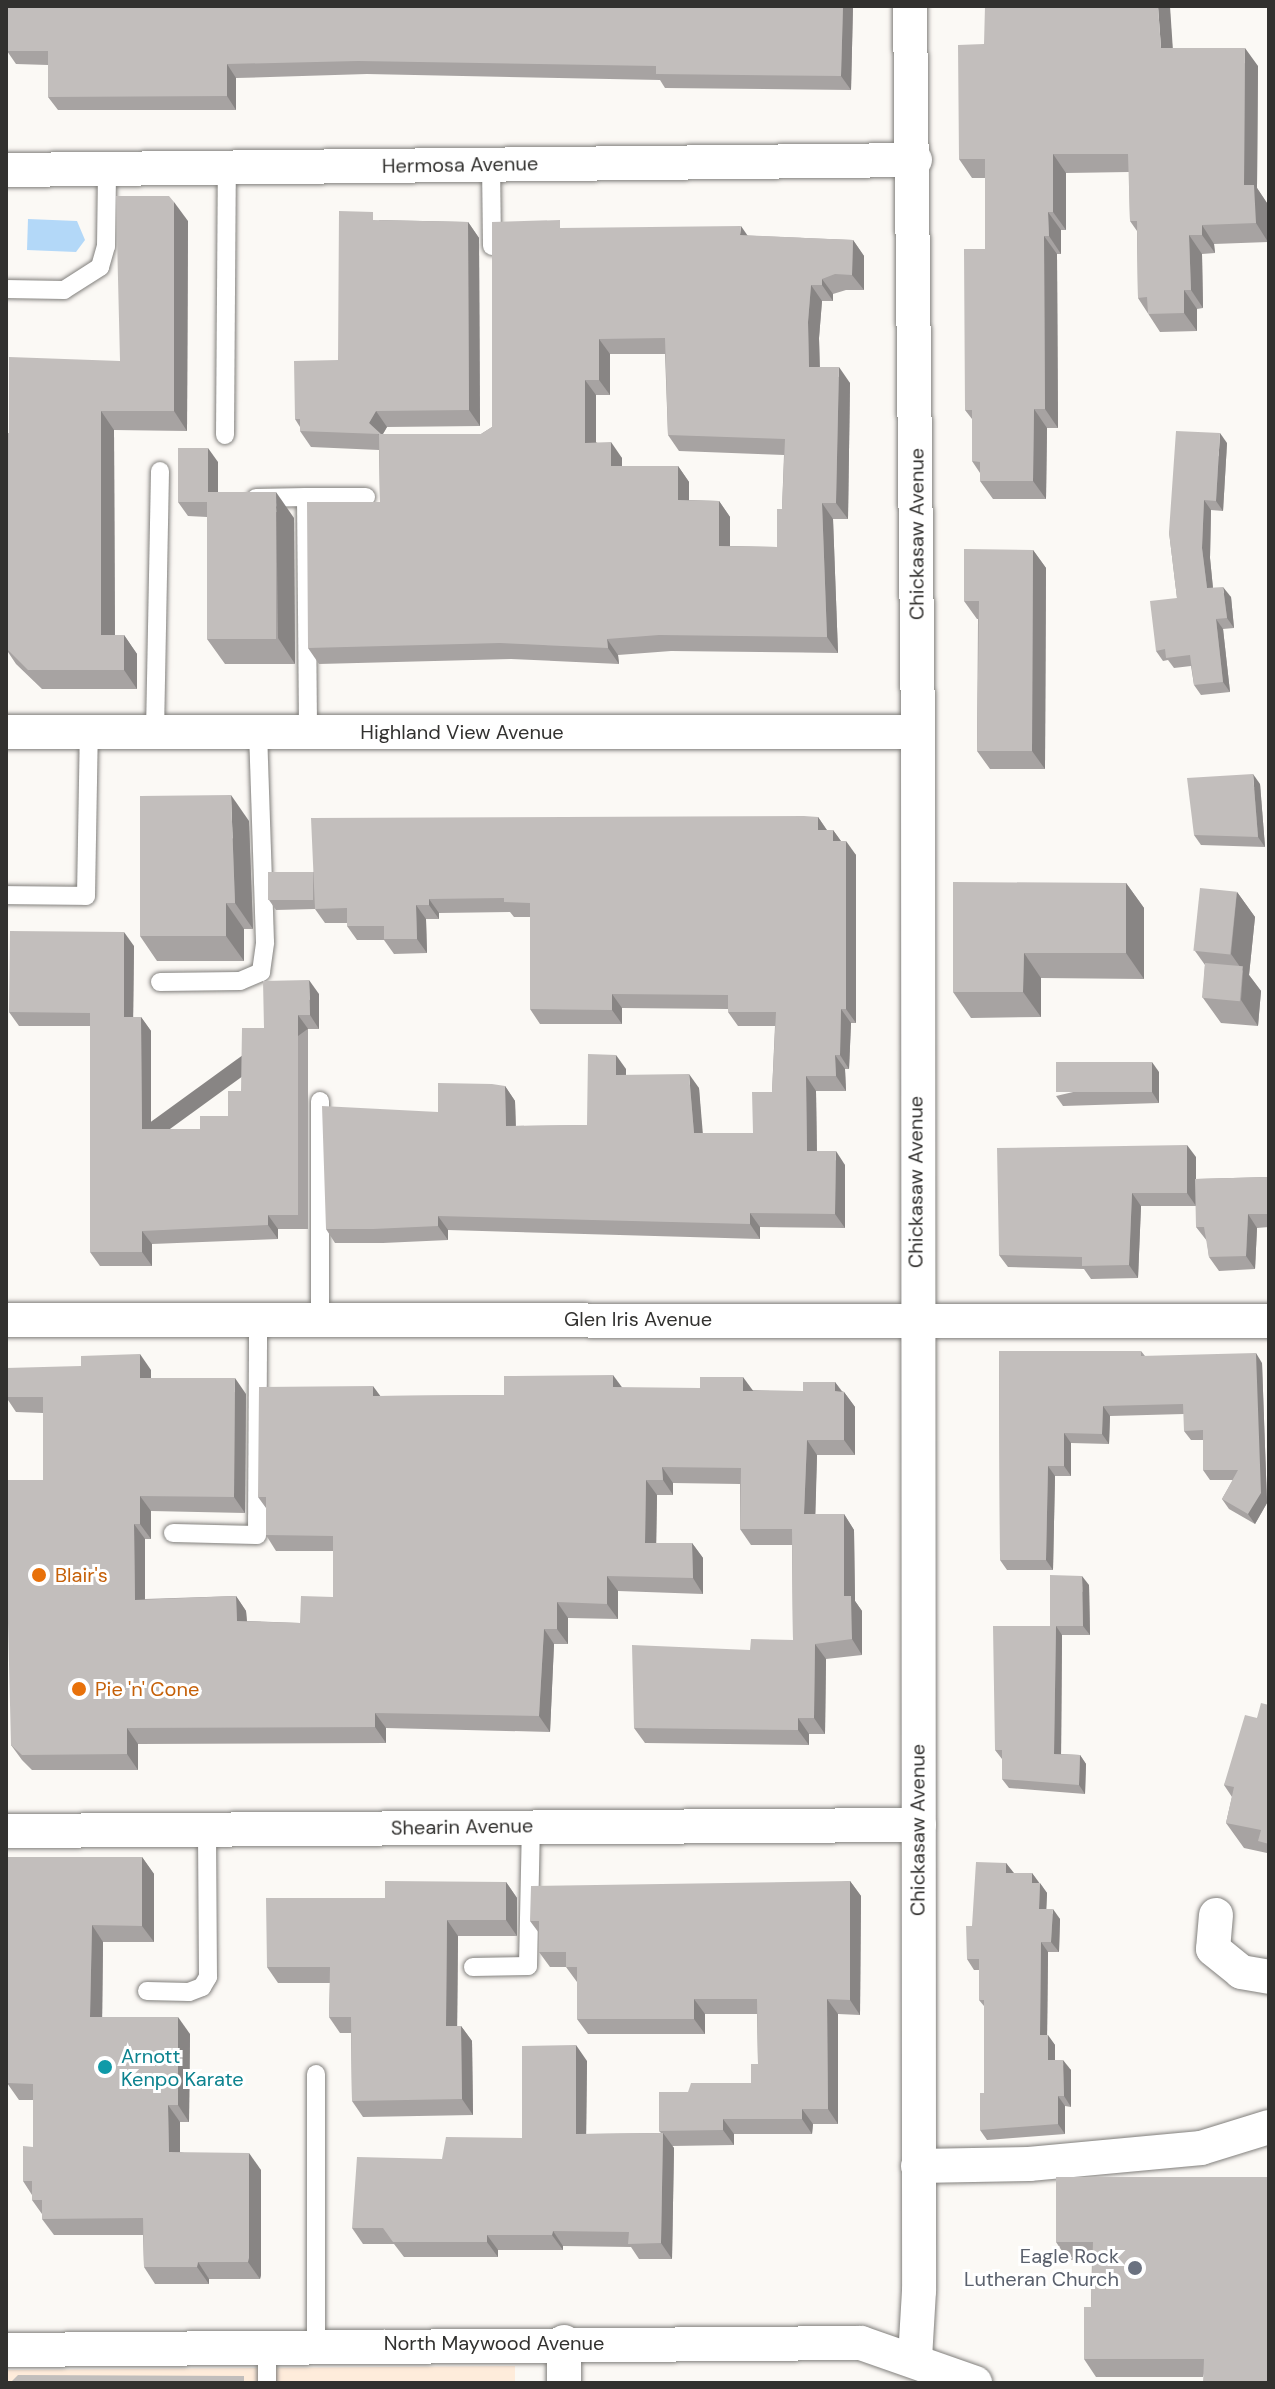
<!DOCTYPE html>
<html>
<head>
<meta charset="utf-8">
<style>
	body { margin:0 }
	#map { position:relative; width:1275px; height:2389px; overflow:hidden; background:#fbf9f5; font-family:"DM Sans",sans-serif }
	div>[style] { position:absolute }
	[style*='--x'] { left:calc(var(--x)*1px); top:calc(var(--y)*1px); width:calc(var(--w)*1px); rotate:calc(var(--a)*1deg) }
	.commercial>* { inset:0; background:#feecdb }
	.water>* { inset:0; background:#b3d8f8 }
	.roads { filter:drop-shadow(0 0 2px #817f7c) drop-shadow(0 0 2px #817f7c) }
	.service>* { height:18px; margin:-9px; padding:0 9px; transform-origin:9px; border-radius:9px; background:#fff }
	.minor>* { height:34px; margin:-17px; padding:0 17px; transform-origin:17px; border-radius:17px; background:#fff }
	.wall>* { inset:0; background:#a7a3a2 }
	.shaded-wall>* { inset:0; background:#888584; transform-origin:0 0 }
	.building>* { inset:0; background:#c2bebc; transform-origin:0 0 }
	.dots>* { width:22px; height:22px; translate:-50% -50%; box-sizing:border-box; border:4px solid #fff; border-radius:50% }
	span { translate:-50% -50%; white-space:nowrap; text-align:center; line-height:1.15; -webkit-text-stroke:6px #fff; paint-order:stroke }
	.street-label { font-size:20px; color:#32312f }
	.food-label { font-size:20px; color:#c56008 }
	.left { translate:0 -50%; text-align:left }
	.culture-label { font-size:20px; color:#0d838f }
	.worship-label { font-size:20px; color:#5b616d }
	.right { translate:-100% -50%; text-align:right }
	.frame { position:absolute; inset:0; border:8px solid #32312f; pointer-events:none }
</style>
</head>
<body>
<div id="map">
	<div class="commercial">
		<i style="clip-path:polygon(515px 2366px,515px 2383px,6px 2383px,6px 2370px)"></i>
	</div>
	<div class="water">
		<i style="clip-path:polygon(28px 219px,77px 221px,85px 240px,76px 252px,27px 250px)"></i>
	</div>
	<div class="roads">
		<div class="service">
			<i style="--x:491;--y:164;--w:82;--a:89.3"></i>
			<i style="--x:6;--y:289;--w:58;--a:1"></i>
			<i style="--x:64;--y:290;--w:43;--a:-32.6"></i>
			<i style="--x:100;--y:267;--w:22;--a:-74"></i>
			<i style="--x:106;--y:246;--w:76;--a:-89.2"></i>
			<i style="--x:225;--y:435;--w:268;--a:-89.6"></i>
			<i style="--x:306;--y:497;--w:60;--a:0"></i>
			<i style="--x:256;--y:498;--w:50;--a:-1.1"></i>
			<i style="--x:306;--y:497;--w:235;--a:89.5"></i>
			<i style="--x:155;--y:732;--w:261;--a:-88.9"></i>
			<i style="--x:6;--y:895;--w:80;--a:0.7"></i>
			<i style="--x:86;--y:896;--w:164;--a:-89"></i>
			<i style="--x:160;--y:982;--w:80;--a:-0.7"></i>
			<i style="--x:240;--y:981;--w:23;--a:-23"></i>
			<i style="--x:261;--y:972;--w:30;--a:-82"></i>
			<i style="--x:265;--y:942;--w:210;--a:-91.9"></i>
			<i style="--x:320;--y:1319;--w:218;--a:-90"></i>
			<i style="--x:173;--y:1533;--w:84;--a:1.4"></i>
			<i style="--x:257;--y:1535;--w:215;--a:-89.7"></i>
			<i style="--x:473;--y:1967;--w:55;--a:-1"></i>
			<i style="--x:528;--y:1966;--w:140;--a:-88.8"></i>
			<i style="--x:147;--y:1991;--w:42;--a:1.4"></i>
			<i style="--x:189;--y:1992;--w:14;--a:-21"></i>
			<i style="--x:202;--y:1987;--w:12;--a:-59"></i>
			<i style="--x:208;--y:1977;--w:147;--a:-90.4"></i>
			<i style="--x:316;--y:2074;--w:270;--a:90"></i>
			<i style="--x:267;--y:2344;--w:39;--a:90"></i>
		</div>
		<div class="minor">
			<i style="--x:910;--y:6;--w:726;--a:89.37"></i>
			<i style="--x:918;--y:732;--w:1559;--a:89.96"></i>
			<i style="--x:919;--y:2291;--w:67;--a:93.4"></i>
			<i style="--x:6;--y:170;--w:909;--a:-0.63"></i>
			<i style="--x:6;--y:732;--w:912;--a:0"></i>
			<i style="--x:6;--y:1320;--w:1263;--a:0.05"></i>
			<i style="--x:6;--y:1831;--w:913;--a:-0.38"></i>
			<i style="--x:1216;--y:1915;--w:34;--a:95"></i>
			<i style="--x:1213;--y:1949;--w:36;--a:39"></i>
			<i style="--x:1241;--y:1972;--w:28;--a:10"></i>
			<i style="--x:918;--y:2166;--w:111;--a:-1"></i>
			<i style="--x:1029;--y:2164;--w:173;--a:-5.3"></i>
			<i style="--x:1201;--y:2148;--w:71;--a:-17.2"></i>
			<i style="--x:564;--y:2342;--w:41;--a:90"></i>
			<i style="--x:6;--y:2350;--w:855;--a:-0.47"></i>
			<i style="--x:861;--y:2343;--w:121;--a:19.3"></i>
		</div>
	</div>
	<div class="wall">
		<i style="clip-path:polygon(7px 6px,853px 6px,851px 90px,665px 88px,660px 80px,367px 74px,236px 78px,236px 110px,58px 110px,48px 97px,48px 65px,16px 64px,7px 51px)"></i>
		<i style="clip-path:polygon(1173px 48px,1258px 66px,1257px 188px,1267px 203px,1268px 242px,1214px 244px,1215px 253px,1202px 254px,1203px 308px,1197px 309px,1197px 331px,1160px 332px,1138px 298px,1137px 231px,1130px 221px,1129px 172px,1066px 173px,1066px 230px,1061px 230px,1061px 254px,1057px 254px,1058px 428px,1047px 428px,1046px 499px,993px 499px,980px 481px,980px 473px,972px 461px,972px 419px,965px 410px,985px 249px,985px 178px,972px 178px,959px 159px)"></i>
		<i style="clip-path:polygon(evenodd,379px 220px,468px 222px,479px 238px,480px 426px,387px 427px,383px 434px,481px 434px,492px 427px,566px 228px,853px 240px,864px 256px,864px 290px,846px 290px,833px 294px,833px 301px,822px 301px,819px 338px,820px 367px,850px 383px,848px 519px,833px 519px,838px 653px,671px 651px,618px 655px,619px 664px,511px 659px,319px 664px,308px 648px,380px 502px,379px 450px,311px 447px,300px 431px,300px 427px,295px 419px,338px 360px,379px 220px,610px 354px,665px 354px,668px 435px,679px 451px,784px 455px,782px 509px,777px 547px,730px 546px,730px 517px,719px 501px,689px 500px,689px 482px,678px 466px,622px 466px,622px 458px,596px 442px,596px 395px,610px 395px,610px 354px)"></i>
		<i style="clip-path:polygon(188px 221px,187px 431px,114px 430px,115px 635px,124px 635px,137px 654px,137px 689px,42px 689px,16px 664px,6px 649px,6px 433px,9px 433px,120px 361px)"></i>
		<i style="clip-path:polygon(1227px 443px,1223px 511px,1211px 510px,1210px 558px,1213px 588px,1231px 597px,1234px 628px,1223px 629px,1230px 692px,1201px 695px,1194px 685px,1191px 666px,1174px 668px,1168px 660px,1163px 661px,1156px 651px,1177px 598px,1169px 532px)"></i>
		<i style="clip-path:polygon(218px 462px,218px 492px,294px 518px,295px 664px,225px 664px,207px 639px,207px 517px,188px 516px,178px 502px)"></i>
		<i style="clip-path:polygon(1033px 550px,1046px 568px,1045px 769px,990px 769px,977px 751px,978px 619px,977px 619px,964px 601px)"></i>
		<i style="clip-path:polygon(1260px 784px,1265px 847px,1201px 845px,1194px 835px)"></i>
		<i style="clip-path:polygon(818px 817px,827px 830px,833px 830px,841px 841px,856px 855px,856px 1023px,851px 1023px,849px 1069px,845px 1069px,846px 1091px,816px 1091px,817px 1151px,845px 1165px,845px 1228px,760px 1227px,760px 1239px,448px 1230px,448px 1240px,383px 1243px,335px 1243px,326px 1229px,438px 1112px,505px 1086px,515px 1101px,516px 1126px,587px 1125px,626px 1069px,626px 1075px,699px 1088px,702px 1133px,753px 1133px,772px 1092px,775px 1026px,738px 1026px,728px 1012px,728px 1009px,622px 1008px,622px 1024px,540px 1024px,530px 1009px,530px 917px,514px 917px,510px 912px,439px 913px,439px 919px,426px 919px,427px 953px,394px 954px,384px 940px,357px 940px,347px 926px,347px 923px,325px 923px,315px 909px,276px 910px,269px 900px,313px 872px)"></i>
		<i style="clip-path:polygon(249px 821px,253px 929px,244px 929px,244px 961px,157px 961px,140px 936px)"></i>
		<i style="clip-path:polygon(1126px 883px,1144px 908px,1144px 979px,1041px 978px,1041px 1017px,971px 1018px,953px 992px)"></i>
		<i style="clip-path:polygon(1237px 892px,1255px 917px,1249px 975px,1261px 991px,1258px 1026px,1221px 1023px,1203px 998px,1205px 965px,1195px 951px)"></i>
		<i style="clip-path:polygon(134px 946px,133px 1017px,141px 1017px,151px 1031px,151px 1129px,200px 1129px,228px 1116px,241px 1091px,264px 1028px,319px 994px,319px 1029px,308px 1029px,308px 1229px,278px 1229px,278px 1239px,152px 1244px,152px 1266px,100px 1266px,90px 1252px,90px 1026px,19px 1026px,9px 1012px)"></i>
		<i style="clip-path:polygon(1159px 1072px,1159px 1103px,1063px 1106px,1056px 1096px)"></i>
		<i style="clip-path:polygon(1196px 1157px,1196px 1179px,1269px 1177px,1269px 1227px,1257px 1228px,1255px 1269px,1219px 1271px,1209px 1257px,1207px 1241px,1196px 1227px,1196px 1206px,1141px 1206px,1138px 1278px,1091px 1279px,1084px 1269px,1008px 1267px,999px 1255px)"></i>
		<i style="clip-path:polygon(999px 1351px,1141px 1351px,1145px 1356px,1262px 1363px,1267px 1503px,1255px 1524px,1229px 1509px,1222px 1499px,1233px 1480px,1210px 1480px,1203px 1470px,1203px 1440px,1191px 1440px,1184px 1431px,1184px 1414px,1110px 1416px,1109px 1444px,1071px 1443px,1071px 1476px,1055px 1476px,1053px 1570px,1007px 1570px,1000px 1560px)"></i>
		<i style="clip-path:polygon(81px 1366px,151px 1370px,151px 1378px,246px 1394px,245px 1513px,151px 1511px,151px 1539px,145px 1539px,145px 1599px,236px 1596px,246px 1611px,247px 1621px,300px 1623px,333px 1597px,333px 1551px,276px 1551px,266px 1535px,266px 1508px,258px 1497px,380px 1396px,504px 1395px,622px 1388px,803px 1391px,835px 1382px,842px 1391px,844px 1392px,855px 1407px,855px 1455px,817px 1455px,815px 1514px,844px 1514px,854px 1530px,855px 1601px,862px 1611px,862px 1655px,826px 1659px,825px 1734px,809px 1734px,809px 1745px,645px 1743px,634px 1728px,750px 1650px,793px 1640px,792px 1545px,751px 1545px,740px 1529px,740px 1484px,673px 1483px,673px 1495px,657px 1495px,656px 1543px,692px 1543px,703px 1558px,703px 1594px,618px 1591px,618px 1619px,568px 1618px,568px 1644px,554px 1644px,550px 1732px,386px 1728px,386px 1743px,138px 1744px,138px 1770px,32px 1770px,22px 1760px,11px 1745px,43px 1480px,43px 1413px,16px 1412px,6px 1397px)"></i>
		<i style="clip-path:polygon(1089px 1585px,1090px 1635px,1062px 1635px,1061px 1754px,1080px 1755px,1086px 1764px,1085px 1794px,1009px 1788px,1002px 1779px,1002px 1759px,995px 1750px,1050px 1626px)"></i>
		<i style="clip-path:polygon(1269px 1705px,1269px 1856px,1267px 1853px,1244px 1848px,1226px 1823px,1232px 1797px,1224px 1785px,1257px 1718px)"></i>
		<i style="clip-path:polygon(142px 1857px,154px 1874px,154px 1942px,103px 1942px,102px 2017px,190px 2034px,189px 2122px,180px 2122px,180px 2152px,261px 2170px,261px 2275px,260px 2279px,209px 2279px,209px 2284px,155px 2284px,144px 2267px,143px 2235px,54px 2235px,42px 2219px,42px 2214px,32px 2200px,32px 2195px,23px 2181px,33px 2147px,33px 2100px,19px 2100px,7px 2083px,6px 1936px)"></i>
		<i style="clip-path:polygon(1006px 1863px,1013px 1873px,1032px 1873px,1047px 1893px,1046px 1909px,1060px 1919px,1059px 1952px,1048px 1952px,1047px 2035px,1055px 2045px,1055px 2060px,1071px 2070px,1071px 2107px,1065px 2106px,1065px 2134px,987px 2140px,980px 2130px,984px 2093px,984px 2006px,979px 2000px,979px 1970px,974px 1970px,967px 1959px,972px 1926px)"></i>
		<i style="clip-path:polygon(850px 1881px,861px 1896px,860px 2015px,838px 2014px,838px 2124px,813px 2124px,812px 2134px,734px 2134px,734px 2145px,672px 2146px,674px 2148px,672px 2259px,639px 2259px,631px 2247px,563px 2246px,563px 2250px,498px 2250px,498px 2257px,404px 2257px,394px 2244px,363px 2244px,352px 2228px,442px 2159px,522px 2138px,587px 2061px,586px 2134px,661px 2133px,659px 2131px,688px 2092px,751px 2083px,758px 2064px,757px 2014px,705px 2014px,705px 2034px,588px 2034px,577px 2019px,577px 1982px,566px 1967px,550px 1967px,539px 1952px,539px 1933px,530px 1921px)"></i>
		<i style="clip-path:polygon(506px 1882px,517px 1898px,517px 1936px,458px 1936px,457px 2026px,461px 2026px,472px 2041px,473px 2115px,363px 2117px,352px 2101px,351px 2033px,340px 2033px,329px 2017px,330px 1983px,278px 1983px,267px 1967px,385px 1898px)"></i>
		<i style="clip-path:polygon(1269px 2177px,1203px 2377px,1096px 2377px,1084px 2359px,1091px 2307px,1092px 2260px,1068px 2260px,1056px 2242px)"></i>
	</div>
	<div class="shaded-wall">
		<i style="clip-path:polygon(843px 6px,853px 6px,851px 90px,841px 76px)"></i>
		<i style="clip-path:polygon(1158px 6px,1170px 6px,1174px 66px,1161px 48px)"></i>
		<i style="clip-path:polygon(1245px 48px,1258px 66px,1257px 188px,1267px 203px,1268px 242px,1256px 223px,1244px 185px)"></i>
		<i style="clip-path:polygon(227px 64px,236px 78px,236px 110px,227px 96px)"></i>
		<i style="clip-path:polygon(1053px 154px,1066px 173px,1066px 230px,1053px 212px)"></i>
		<i style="clip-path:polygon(174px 202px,188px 221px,187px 431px,174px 411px)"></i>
		<i style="clip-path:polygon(1048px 212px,1061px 230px,1061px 254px,1049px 236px)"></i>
		<i style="clip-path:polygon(468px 222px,479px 238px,480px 426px,469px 410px)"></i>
		<i style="clip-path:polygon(1202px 225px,1214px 244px,1215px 253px,1202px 235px)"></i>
		<i style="clip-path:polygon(741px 226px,752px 242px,740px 235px)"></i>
		<i style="clip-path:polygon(1189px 235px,1202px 254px,1203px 308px,1191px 290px)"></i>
		<i style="clip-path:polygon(1044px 236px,1057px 254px,1058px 428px,1045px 409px)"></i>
		<i style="clip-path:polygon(853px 240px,864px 256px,864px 290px,852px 275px)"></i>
		<i style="clip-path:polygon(822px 279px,833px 294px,833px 301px,822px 285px)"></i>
		<i style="clip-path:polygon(811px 285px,822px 301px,819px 338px,820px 383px,809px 367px,808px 322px)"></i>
		<i style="clip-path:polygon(1184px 290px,1197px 309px,1197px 331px,1184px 313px)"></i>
		<i style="clip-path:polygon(599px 339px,610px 354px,610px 395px,599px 380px)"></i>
		<i style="clip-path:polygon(839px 367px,850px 383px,848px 519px,836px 503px)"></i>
		<i style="clip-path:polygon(585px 380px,596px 395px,596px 458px,585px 443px)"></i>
		<i style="clip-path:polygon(1034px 409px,1047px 428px,1046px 499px,1033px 481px)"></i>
		<i style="clip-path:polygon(101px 411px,114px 430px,115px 655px,101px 635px)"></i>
		<i style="clip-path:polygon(376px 411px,387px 427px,381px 437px,369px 423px)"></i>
		<i style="clip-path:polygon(1220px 433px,1227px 443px,1223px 511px,1216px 501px)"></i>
		<i style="clip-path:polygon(611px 442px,622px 458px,622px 482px,611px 466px)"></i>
		<i style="clip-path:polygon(208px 448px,218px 462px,218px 517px,208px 502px)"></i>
		<i style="clip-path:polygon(678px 466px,689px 482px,689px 516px,678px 500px)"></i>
		<i style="clip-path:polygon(276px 492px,294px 518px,295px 664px,278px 638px)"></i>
		<i style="clip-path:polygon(1204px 500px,1211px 510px,1210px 558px,1214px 599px,1207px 588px,1202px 548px)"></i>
		<i style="clip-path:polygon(719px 501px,730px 517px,730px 562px,719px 546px)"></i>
		<i style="clip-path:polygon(822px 503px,833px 519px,838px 653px,827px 637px)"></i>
		<i style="clip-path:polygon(1033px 550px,1046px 568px,1045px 769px,1032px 751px)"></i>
		<i style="clip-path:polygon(1223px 587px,1231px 597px,1234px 628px,1227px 618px)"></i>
		<i style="clip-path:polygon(1216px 619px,1223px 629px,1230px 692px,1223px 682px)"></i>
		<i style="clip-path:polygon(124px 635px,137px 654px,137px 689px,124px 670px)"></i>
		<i style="clip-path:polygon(607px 639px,618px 655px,619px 664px,608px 648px)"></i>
		<i style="clip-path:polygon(1253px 774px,1260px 784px,1265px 847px,1258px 837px)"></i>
		<i style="clip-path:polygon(231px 795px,249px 821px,253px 929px,235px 903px)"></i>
		<i style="clip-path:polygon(818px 817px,828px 832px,818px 830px)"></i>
		<i style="clip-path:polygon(833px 830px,843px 844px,833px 841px)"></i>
		<i style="clip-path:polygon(846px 841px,856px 855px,856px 1023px,846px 1009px)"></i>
		<i style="clip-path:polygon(1126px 883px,1144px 908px,1144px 979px,1126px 953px)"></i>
		<i style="clip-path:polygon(1237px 892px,1255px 917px,1249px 975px,1261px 991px,1258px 1026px,1241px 1000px,1243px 971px,1231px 954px)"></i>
		<i style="clip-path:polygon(429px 899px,439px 913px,439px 919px,429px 905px)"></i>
		<i style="clip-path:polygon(226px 903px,244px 929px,244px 961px,226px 936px)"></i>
		<i style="clip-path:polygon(416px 905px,426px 919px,427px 953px,417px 939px)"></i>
		<i style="clip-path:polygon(124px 932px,134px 946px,133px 1031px,124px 1017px)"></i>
		<i style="clip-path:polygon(1024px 953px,1041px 978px,1041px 1017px,1023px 992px)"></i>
		<i style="clip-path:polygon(309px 980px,319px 994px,319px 1029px,310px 1015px)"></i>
		<i style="clip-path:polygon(612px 994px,622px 1008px,622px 1024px,612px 1010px)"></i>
		<i style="clip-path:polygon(841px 1009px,851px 1023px,849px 1069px,840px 1055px)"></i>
		<i style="left:298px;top:1015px;width:17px;height:200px;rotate:54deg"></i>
		<i style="clip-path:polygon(141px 1017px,151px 1031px,151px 1143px,142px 1129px)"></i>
		<i style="clip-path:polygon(616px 1055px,626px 1069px,626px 1090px,616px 1075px)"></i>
		<i style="clip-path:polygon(835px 1055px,845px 1069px,846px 1091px,836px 1076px)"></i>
		<i style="clip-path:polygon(1152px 1062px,1159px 1072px,1159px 1103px,1152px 1092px)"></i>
		<i style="clip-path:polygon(689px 1074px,699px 1088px,704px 1147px,694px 1133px)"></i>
		<i style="clip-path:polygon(806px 1076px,816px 1091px,817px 1165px,807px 1151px)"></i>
		<i style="clip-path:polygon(505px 1086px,515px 1101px,516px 1140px,506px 1126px)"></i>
		<i style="clip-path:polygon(1187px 1145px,1196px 1157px,1196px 1206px,1187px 1193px)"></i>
		<i style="clip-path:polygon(836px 1151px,845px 1165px,845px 1228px,835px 1214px)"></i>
		<i style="clip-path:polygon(1132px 1193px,1141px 1206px,1138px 1278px,1129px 1265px)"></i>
		<i style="clip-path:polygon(750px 1213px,760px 1227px,760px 1239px,750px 1224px)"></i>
		<i style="clip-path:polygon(1248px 1214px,1257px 1228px,1255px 1269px,1246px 1256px)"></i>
		<i style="clip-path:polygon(268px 1215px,278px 1229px,278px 1239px,268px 1225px)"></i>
		<i style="clip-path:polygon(438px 1216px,448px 1230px,448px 1240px,438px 1226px)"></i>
		<i style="clip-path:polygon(142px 1231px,152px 1244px,152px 1266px,142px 1252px)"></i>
		<i style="clip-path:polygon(1256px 1353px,1262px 1363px,1267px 1503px,1255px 1524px,1248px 1514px)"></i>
		<i style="clip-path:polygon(140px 1354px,151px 1370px,151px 1393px,140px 1378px)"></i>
		<i style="clip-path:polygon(613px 1375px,624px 1390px,613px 1387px)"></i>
		<i style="clip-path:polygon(743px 1377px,754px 1392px,743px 1391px)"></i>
		<i style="clip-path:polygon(235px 1378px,246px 1394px,245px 1513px,234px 1497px)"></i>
		<i style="clip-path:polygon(835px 1382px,844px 1395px,844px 1392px,855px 1407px,855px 1455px,844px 1440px,835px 1391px)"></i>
		<i style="clip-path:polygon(373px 1386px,384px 1401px,373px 1396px)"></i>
		<i style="clip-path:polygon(1103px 1406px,1110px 1416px,1109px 1444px,1102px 1434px)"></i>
		<i style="clip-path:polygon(1064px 1433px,1071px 1443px,1071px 1476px,1064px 1466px)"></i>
		<i style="clip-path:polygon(807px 1440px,817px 1455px,815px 1530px,804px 1514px)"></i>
		<i style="clip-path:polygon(1048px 1466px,1055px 1476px,1053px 1570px,1046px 1560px)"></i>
		<i style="clip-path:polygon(662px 1467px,673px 1483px,673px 1495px,663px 1480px)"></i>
		<i style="clip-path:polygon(646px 1480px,657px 1495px,656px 1558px,645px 1543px)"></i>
		<i style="clip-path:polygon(140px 1496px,151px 1511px,151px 1539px,140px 1524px)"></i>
		<i style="clip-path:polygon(844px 1514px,854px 1530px,855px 1601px,862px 1611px,862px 1655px,852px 1639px,844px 1596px)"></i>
		<i style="clip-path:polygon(134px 1524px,145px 1539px,145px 1615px,135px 1600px)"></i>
		<i style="clip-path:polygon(692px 1543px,703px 1558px,703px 1594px,693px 1578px)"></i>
		<i style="clip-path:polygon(607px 1576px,618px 1591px,618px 1619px,607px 1604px)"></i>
		<i style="clip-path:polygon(1082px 1576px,1089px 1585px,1090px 1635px,1083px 1626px)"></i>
		<i style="clip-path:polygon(236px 1596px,246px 1611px,248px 1636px,237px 1621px)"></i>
		<i style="clip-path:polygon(557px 1602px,568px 1618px,568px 1644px,557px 1629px)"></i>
		<i style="clip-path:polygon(1056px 1626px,1062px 1635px,1061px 1763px,1054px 1754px)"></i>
		<i style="clip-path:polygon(544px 1629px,554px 1644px,550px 1732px,539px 1716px)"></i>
		<i style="clip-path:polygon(815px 1644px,826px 1659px,825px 1734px,814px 1718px)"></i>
		<i style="clip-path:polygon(375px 1713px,386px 1728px,386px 1743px,375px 1727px)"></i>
		<i style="clip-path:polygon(798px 1718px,809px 1734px,809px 1745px,798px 1730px)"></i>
		<i style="clip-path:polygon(127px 1728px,138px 1744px,138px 1770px,127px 1754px)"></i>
		<i style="clip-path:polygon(1080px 1755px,1086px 1764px,1085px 1794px,1079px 1785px)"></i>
		<i style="clip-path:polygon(142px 1857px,154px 1874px,154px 1942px,142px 1926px)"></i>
		<i style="clip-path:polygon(1006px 1863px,1014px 1873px,1006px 1873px)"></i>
		<i style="clip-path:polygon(1032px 1873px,1039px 1883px,1032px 1883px)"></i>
		<i style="clip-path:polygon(850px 1881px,861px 1896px,860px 2015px,850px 2000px)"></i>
		<i style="clip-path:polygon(506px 1882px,517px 1898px,517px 1936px,506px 1920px)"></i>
		<i style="clip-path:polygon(1040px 1883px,1047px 1893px,1046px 1919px,1039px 1909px)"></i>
		<i style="clip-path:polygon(1053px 1909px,1060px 1919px,1059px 1952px,1051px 1942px)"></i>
		<i style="clip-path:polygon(447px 1920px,458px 1936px,457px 2042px,446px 2026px)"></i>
		<i style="clip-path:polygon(92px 1925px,103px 1942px,102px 2034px,90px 2017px)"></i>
		<i style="clip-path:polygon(1041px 1942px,1048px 1952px,1047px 2045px,1040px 2035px)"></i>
		<i style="clip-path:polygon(694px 1999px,705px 2014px,705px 2034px,694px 2019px)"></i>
		<i style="clip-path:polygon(827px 1999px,838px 2014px,838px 2124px,828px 2109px)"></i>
		<i style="clip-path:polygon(178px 2017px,190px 2034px,189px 2122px,178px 2105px)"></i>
		<i style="clip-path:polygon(461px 2026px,472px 2041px,473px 2115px,462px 2099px)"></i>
		<i style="clip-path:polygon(1048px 2035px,1055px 2045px,1055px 2070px,1048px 2060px)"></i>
		<i style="clip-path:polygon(576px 2045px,587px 2061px,586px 2150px,576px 2134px)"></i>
		<i style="clip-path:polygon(1063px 2060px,1071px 2070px,1071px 2107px,1064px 2096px)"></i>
		<i style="clip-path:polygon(1058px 2096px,1065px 2106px,1065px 2134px,1058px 2124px)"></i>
		<i style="clip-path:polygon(168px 2105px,180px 2122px,180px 2169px,169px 2152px)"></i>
		<i style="clip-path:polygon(802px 2109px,813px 2124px,812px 2134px,802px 2119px)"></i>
		<i style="clip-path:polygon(723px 2119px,734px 2134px,734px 2145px,723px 2130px)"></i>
		<i style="clip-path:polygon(663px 2133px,674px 2148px,672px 2259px,661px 2243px)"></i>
		<i style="clip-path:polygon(249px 2153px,261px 2170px,261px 2275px,260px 2279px,248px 2262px)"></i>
		<i style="clip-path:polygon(553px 2231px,563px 2246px,563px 2250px,552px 2235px)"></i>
		<i style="clip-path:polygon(487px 2235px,498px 2250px,498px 2257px,487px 2242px)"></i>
		<i style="clip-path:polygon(198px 2262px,209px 2279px,209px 2284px,197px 2267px)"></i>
	</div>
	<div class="building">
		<i style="clip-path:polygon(7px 6px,843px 6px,841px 76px,656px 74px,656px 66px,358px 61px,227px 64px,227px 96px,48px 97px,48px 51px,7px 51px)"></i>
		<i style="clip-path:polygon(985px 6px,1158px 6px,1161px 48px,1245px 48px,1244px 185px,1254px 185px,1256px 223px,1202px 225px,1202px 235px,1189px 235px,1191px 290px,1184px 290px,1184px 313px,1148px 314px,1147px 297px,1138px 298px,1137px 221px,1130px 221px,1128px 154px,1053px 154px,1053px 212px,1048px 212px,1049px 236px,1044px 236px,1045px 409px,1034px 409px,1033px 481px,980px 481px,980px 462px,972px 461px,972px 410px,965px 410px,964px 249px,985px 249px,985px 159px,959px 159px,958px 45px,984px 44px)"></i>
		<i style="clip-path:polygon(116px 196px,169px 196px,174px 202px,174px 411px,101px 411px,101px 635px,124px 635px,124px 670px,28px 670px,6px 648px,6px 433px,9px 433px,9px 357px,120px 361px)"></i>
		<i style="clip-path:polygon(evenodd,339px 211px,373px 212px,373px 220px,468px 222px,469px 410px,376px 411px,369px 423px,381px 434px,481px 434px,492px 427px,492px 222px,560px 220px,560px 228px,741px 226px,740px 235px,853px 240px,852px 275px,835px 274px,822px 279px,822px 285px,811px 285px,808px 322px,809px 367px,839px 367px,836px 503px,822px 503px,827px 637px,659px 635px,607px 639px,608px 648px,500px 643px,308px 648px,307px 502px,380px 502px,379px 434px,300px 431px,300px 419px,295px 419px,294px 361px,338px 360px,339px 211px,665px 338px,668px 435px,785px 439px,782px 509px,777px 509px,777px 547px,719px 546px,719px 501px,678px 500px,678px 466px,611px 466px,611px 442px,585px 443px,585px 380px,599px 380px,599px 339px,665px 338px)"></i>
		<i style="clip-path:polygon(1176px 431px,1220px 433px,1216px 501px,1204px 500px,1202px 548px,1207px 588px,1223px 587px,1227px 618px,1216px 619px,1223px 682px,1194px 685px,1190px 655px,1166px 658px,1165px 649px,1156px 651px,1150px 601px,1177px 598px,1169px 532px)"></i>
		<i style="left:178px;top:448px;width:30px;height:54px"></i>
		<i style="left:207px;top:492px;width:69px;height:147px"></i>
		<i style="clip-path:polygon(964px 549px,1033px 550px,1032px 751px,977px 751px,979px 601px,964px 601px)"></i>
		<i style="clip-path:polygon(1253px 774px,1258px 837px,1194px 835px,1187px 778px)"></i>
		<i style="clip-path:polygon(231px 795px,235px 903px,226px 903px,226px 936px,140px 936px,140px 796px)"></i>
		<i style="clip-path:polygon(804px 816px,818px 817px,818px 830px,833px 830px,833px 841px,846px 841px,846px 1009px,841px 1009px,840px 1055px,835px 1055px,836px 1076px,806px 1076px,807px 1151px,836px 1151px,835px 1214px,750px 1213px,750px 1224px,438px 1216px,438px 1226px,373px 1229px,326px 1229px,322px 1106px,438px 1112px,438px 1083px,492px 1084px,505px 1086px,506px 1126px,587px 1125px,588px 1054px,616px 1055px,616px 1075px,689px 1074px,694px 1133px,753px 1133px,752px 1092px,772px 1092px,776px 1012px,728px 1012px,728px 995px,612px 994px,612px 1010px,530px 1009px,530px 903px,504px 902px,504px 898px,429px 899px,429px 905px,416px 905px,417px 939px,384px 939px,384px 926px,347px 926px,347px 908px,315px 909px,311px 818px)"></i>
		<i style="left:268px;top:872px;width:45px;height:28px"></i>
		<i style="clip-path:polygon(953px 882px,1126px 883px,1126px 953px,1024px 953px,1023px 992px,953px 992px)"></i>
		<i style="left:1200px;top:888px;width:37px;height:63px;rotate:6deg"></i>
		<i style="clip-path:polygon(10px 931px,124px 932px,124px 1017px,141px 1017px,142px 1129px,200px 1129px,200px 1116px,228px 1116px,228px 1091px,241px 1091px,242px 1028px,264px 1028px,263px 981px,309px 980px,310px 1015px,298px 1015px,298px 1215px,268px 1215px,268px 1225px,142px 1231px,142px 1252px,90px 1252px,90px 1013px,9px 1012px)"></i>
		<i style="left:1205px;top:963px;width:38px;height:35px;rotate:5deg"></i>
		<i style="left:1152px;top:1062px;width:30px;height:96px;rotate:90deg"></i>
		<i style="clip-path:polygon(1187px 1145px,1187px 1193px,1132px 1193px,1129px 1265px,1082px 1266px,1082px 1257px,999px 1255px,997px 1148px)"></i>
		<i style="clip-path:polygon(1269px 1177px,1269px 1214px,1248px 1214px,1246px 1256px,1209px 1257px,1204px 1227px,1196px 1227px,1195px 1179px)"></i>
		<i style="clip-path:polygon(999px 1351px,1141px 1351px,1141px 1356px,1256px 1353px,1261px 1493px,1248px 1514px,1222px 1499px,1238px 1470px,1203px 1470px,1203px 1430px,1184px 1431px,1183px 1404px,1103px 1406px,1102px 1434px,1064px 1433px,1064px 1466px,1048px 1466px,1046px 1560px,1000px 1560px)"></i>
		<i style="clip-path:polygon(140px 1354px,140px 1378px,235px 1378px,234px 1497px,140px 1496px,140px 1524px,134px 1524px,135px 1600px,236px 1596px,237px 1621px,300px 1623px,301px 1596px,333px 1597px,333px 1536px,266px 1535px,266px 1497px,258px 1497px,259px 1387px,373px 1386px,373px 1396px,504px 1395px,504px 1376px,613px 1375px,613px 1387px,700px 1388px,700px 1377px,743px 1377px,743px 1391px,803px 1391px,803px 1382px,835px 1382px,835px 1391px,844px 1392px,844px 1440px,807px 1440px,804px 1514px,844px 1514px,844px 1596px,851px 1596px,852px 1639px,815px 1644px,814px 1718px,798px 1718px,798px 1730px,634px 1728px,632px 1645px,750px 1650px,751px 1639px,793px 1640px,792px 1529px,740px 1529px,741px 1468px,662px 1467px,663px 1480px,646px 1480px,645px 1543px,692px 1543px,693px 1578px,607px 1576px,607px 1604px,557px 1602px,557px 1629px,544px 1629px,539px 1716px,375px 1713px,375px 1727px,127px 1728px,127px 1754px,22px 1755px,11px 1745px,6px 1542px,6px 1480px,43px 1480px,43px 1397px,6px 1397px,6px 1368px,81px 1366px,81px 1356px)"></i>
		<i style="clip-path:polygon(1050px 1575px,1082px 1576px,1083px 1626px,1056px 1626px,1054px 1754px,1080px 1755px,1079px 1785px,1002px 1779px,1002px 1750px,995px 1750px,993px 1626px,1050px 1626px)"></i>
		<i style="clip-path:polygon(1261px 1703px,1269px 1705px,1269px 1844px,1258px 1841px,1261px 1830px,1226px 1823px,1234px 1787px,1224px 1785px,1245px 1715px,1257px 1718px)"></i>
		<i style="clip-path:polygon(6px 1857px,142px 1857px,142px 1926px,92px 1925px,90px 2017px,178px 2017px,178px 2105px,168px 2105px,169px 2152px,249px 2153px,249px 2258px,248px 2262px,198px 2262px,197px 2267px,144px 2267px,143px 2218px,42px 2219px,42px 2200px,32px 2200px,32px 2181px,23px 2181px,23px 2146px,33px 2147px,33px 2084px,7px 2083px)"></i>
		<i style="clip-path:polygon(976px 1862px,1006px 1863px,1006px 1873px,1032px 1873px,1032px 1883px,1040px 1883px,1039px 1909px,1053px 1909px,1051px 1942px,1041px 1942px,1040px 2035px,1048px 2035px,1048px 2060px,1063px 2060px,1064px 2096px,1058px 2096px,1058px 2124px,980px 2130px,980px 2093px,984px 2093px,984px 2000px,979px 2000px,979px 1959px,967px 1959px,966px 1926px,972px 1926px)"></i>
		<i style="clip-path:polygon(385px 1881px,506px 1882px,506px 1920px,447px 1920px,446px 2026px,461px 2026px,462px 2099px,352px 2101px,351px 2017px,329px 2017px,330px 1967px,267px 1967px,266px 1898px,385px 1898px)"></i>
		<i style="clip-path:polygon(850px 1881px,850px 2000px,827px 1999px,828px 2109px,802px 2109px,802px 2119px,723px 2119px,723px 2130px,659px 2131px,659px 2092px,688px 2092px,691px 2083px,751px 2083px,751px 2064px,758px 2064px,757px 1999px,694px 1999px,694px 2019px,577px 2019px,577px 1967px,566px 1967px,566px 1952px,539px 1952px,539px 1921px,530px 1921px,531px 1886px)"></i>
		<i style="clip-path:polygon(576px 2045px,576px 2134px,663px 2133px,661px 2243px,628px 2244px,629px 2232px,553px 2231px,552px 2235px,487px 2235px,487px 2242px,393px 2242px,383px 2228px,352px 2228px,357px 2157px,442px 2159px,446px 2137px,522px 2138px,522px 2046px)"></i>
		<i style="clip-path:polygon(1056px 2177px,1269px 2177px,1269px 2383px,1203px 2383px,1204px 2359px,1084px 2359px,1084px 2307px,1091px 2307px,1093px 2242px,1056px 2242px)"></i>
		<i style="clip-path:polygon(18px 2375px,244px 2376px,244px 2383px,10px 2383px)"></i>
		<i style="left:625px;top:2381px;width:152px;height:2px"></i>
	</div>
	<div class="dots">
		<i style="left:39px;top:1575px;background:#e8710a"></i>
		<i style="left:79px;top:1689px;background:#e8710a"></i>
		<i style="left:105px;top:2067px;background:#0f9aa8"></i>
		<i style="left:1135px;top:2268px;background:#6b7280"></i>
	</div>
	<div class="street-label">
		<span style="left:460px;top:165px;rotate:-1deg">Hermosa Avenue</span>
		<span style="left:917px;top:534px;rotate:-90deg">Chickasaw Avenue</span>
		<span style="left:462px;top:732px">Highland View Avenue</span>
		<span style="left:916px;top:1182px;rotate:-90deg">Chickasaw Avenue</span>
		<span style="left:638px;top:1319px">Glen Iris Avenue</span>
		<span style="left:462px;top:1827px;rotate:-1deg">Shearin Avenue</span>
		<span style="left:918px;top:1830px;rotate:-90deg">Chickasaw Avenue</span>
		<span style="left:494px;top:2343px">North Maywood Avenue</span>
	</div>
	<div class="food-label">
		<span class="left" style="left:55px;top:1575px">Blair's</span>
		<span class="left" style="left:95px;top:1689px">Pie 'n' Cone</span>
	</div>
	<div class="culture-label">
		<span class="left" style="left:121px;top:2068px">Arnott<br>Kenpo Karate</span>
	</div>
	<div class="worship-label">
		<span class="right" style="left:1119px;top:2268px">Eagle Rock<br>Lutheran Church</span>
	</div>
	<div class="frame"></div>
</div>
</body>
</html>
